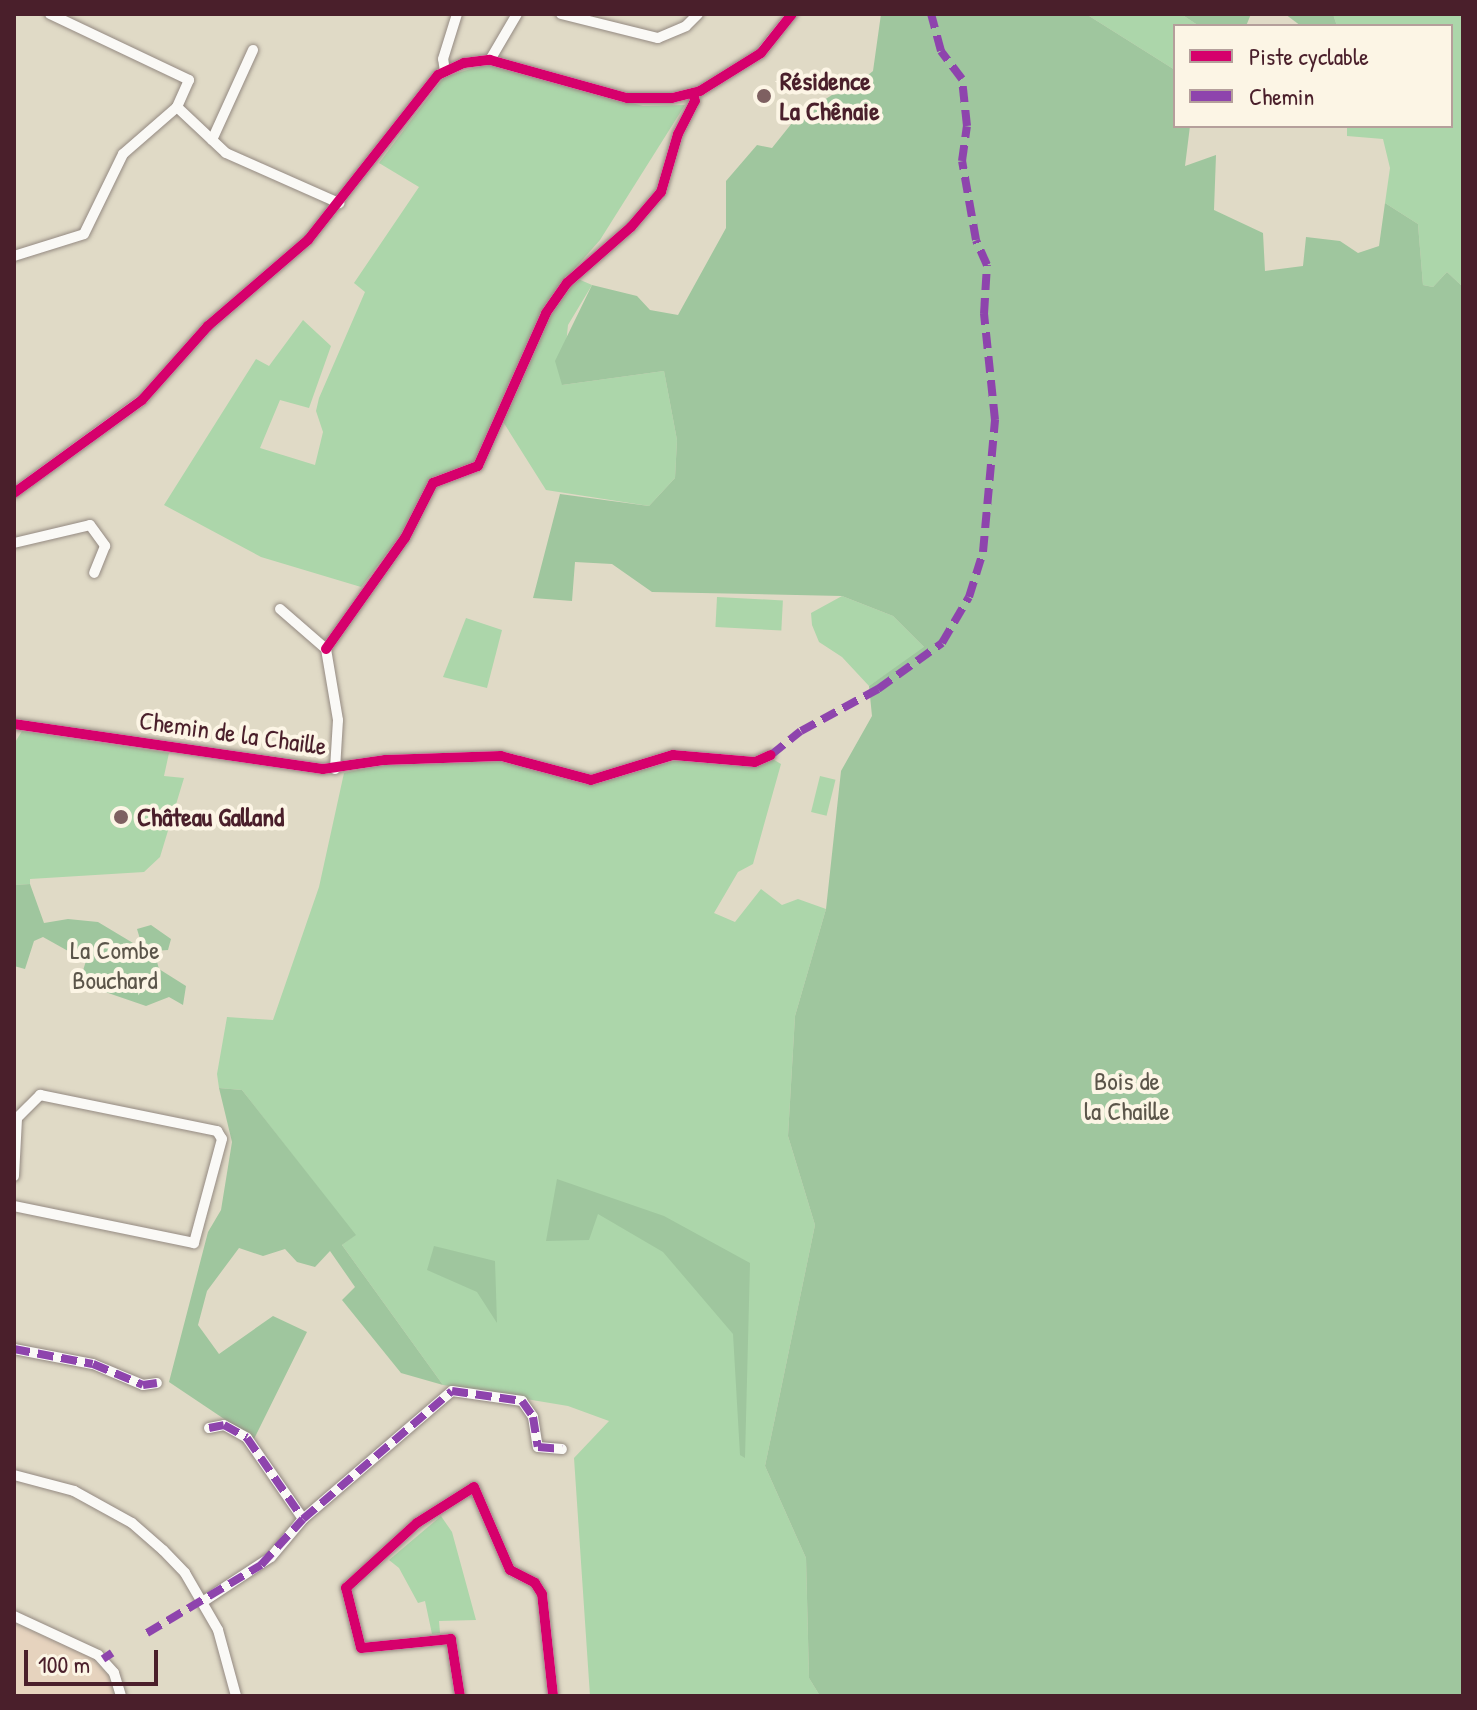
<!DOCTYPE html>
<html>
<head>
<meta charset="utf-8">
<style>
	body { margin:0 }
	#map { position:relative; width:1477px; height:1710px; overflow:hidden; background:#e0dac6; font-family:"Patrick Hand",sans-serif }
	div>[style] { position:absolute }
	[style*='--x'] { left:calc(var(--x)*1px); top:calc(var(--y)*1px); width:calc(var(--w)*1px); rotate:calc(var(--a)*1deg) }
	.built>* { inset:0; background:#e6d3be }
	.green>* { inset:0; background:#acd6aa; transform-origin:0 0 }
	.forest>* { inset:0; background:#9fc69e }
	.roads { filter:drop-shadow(0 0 2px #948a82) drop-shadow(0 0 2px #948a82) }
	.minor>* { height:10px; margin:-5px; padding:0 5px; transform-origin:5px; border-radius:5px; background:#faf9f6 }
	.quiet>* { height:8px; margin-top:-4px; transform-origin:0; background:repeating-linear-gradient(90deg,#8e44ad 0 16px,transparent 0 24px) }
	.cycleway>* { height:10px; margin:-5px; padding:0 5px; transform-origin:5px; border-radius:5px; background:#d6006c }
	.dots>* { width:22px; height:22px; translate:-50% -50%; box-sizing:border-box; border:4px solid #fcf5e5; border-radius:50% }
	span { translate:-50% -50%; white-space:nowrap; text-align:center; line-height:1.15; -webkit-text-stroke:8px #fcf5e5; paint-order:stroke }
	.poi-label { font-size:26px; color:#4a1f2b; font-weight:700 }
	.left { translate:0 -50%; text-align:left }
	.street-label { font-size:26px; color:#4a1f2b }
	.park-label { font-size:26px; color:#5b554a }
	.frame { position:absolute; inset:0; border:16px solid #4a1f2b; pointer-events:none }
	.legend { position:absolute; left:1173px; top:24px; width:280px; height:104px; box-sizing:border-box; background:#fcf5e5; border:2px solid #b59f9b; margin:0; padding:10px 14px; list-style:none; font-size:24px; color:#4a1f2b }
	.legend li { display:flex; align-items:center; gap:16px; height:40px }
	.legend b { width:40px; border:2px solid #b59f9b }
	.scale { position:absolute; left:24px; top:1650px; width:134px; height:36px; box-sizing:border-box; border:4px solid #4a1f2b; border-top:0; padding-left:10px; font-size:24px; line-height:28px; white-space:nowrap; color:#4a1f2b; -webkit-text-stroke:6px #fcf5e5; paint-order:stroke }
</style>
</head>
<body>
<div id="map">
	<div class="built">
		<i style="clip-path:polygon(14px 1623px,91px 1657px,108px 1675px,114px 1696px,14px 1696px)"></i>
	</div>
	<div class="green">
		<i style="clip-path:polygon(1086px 14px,1181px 14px,1199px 26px,1175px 26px,1175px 70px)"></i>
		<i style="clip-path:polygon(1333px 14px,1463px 14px,1463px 287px,1447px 272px,1433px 287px,1423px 285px,1418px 224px,1385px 203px,1390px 168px,1383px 139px,1347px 136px,1347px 126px,1451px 126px,1451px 26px,1337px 26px)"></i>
		<i style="clip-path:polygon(487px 64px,643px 106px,685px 105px,600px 240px,569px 275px,592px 285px,568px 325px,562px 385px,664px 371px,677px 440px,675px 478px,649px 506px,546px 490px,500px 417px,475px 464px,433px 477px,402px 534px,361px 587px,261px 557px,164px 505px,256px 359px,269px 366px,303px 320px,331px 346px,309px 408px,280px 400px,260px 448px,315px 465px,323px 432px,316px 411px,319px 398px,365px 292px,354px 283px,419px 187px,379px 163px,444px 77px)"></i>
		<i style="clip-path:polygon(842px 596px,893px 616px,925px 648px,869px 686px,842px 657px,819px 642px,812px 625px,811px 613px)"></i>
		<i style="left:717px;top:597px;width:66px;height:30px;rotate:3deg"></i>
		<i style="clip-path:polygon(466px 618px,502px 630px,487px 688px,443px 677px)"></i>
		<i style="clip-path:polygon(22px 731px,169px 753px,164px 776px,184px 778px,160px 857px,144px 872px,30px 879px,30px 884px,14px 885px,14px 744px)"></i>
		<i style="clip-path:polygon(688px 757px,771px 758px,781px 764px,753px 864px,738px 872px,714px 913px,735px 922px,761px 889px,782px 905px,798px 899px,826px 909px,795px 1016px,788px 1136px,815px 1225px,765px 1466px,806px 1558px,809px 1678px,820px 1696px,590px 1696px,574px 1458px,609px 1421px,568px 1406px,443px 1385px,342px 1245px,355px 1235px,242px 1090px,219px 1088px,217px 1074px,227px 1017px,273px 1020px,319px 887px,344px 773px,386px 764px,502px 760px,595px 783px)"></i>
		<i style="left:820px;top:776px;width:16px;height:37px;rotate:14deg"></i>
		<i style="clip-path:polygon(441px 1516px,452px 1532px,476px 1620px,439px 1621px,440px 1633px,432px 1634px,425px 1601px,418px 1603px,399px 1568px,389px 1560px)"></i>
	</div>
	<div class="forest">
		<i style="clip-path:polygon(881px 14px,1086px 14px,1175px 70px,1175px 126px,1190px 126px,1185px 166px,1216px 155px,1214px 210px,1263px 233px,1265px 271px,1303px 266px,1306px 237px,1340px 241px,1358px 253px,1379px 246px,1385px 203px,1418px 224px,1423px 285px,1433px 287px,1447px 272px,1463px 287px,1463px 1696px,820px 1696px,809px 1678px,806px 1558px,765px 1466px,815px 1225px,788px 1136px,795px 1016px,826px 909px,841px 771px,872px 716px,869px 686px,924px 647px,893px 616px,842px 596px,652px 592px,612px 564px,575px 562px,572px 601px,533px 598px,560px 494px,649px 506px,675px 478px,677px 440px,664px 371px,562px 385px,555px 361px,592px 285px,637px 296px,650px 310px,678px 315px,726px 228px,726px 181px,757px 145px,772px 148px,796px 118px,832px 95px,846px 93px,873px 71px)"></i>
		<i style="clip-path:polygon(1181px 14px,1251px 14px,1246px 26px,1199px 26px)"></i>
		<i style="clip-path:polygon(1285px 14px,1333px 14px,1337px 26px,1301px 26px)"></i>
		<i style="clip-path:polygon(30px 884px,44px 923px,68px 919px,98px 922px,143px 949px,137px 929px,151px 925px,171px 939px,168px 950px,154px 951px,159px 969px,186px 986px,183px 1005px,169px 997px,146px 1006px,79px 983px,86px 961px,43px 937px,34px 941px,25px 969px,14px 966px,14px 885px)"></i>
		<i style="clip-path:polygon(219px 1088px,242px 1090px,356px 1235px,342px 1245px,443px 1385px,401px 1373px,342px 1300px,355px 1287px,330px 1251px,315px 1267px,297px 1262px,285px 1249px,263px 1256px,239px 1248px,207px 1291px,198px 1325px,219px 1354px,273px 1316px,307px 1332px,254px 1439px,169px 1382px,208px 1232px,221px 1210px,232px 1142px)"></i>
		<i style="clip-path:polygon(557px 1179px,664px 1216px,750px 1263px,745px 1458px,740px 1455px,733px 1334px,663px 1252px,598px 1214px,589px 1240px,546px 1241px)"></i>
		<i style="clip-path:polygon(434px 1246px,495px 1261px,497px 1323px,477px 1292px,427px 1270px)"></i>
	</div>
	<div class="roads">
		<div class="minor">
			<i style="--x:50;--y:14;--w:154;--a:25.4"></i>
			<i style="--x:189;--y:80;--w:30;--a:114"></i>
			<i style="--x:561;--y:14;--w:100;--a:13.9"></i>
			<i style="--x:658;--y:38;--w:30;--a:-23"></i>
			<i style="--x:686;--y:26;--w:17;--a:-45"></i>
			<i style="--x:490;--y:60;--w:53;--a:-59.6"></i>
			<i style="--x:445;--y:71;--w:12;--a:-99"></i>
			<i style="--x:443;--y:59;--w:47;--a:-72.7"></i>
			<i style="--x:212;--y:140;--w:99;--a:-65.5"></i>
			<i style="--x:14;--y:256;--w:73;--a:-17.4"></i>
			<i style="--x:84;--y:234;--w:89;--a:-64"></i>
			<i style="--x:123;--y:154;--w:72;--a:-41"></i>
			<i style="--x:177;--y:107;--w:67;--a:43.2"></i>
			<i style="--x:226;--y:153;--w:124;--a:23.9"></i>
			<i style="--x:14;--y:493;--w:158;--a:-36"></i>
			<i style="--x:142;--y:400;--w:99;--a:-48.3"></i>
			<i style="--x:208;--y:326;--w:132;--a:-40.7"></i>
			<i style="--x:308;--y:240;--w:210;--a:-51.8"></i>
			<i style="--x:438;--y:75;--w:29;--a:-25"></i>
			<i style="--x:464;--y:63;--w:26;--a:-7"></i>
			<i style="--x:490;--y:60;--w:142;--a:15.5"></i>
			<i style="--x:627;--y:98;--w:45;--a:0"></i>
			<i style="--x:672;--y:98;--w:29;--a:-14"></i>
			<i style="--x:700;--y:91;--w:72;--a:-31.9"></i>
			<i style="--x:761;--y:53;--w:50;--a:-51.5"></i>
			<i style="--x:14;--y:543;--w:78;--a:-13.3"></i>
			<i style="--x:90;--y:525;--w:26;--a:54"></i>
			<i style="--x:105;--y:546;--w:29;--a:112"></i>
			<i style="--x:280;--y:609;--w:61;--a:41"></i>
			<i style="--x:326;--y:649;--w:72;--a:80.4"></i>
			<i style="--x:338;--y:720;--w:49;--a:93.5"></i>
			<i style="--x:326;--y:649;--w:136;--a:-54.6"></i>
			<i style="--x:405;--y:538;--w:62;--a:-63"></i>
			<i style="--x:433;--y:483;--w:48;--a:-20.7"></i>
			<i style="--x:478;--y:466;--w:167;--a:-66"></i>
			<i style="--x:546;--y:313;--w:37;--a:-55"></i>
			<i style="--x:567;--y:283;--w:85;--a:-41.2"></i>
			<i style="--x:631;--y:227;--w:46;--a:-49.4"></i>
			<i style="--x:661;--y:192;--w:60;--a:-73.7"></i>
			<i style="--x:678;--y:134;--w:37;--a:-63"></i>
			<i style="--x:695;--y:101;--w:8;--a:-104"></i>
			<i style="--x:14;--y:724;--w:312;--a:8.3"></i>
			<i style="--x:323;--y:769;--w:63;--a:-8.3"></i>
			<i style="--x:385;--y:760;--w:116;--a:-2"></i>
			<i style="--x:501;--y:756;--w:93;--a:14.9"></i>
			<i style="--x:591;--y:780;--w:86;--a:-17"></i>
			<i style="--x:673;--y:755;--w:82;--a:4.9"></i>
			<i style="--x:755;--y:762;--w:17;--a:-24"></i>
			<i style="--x:14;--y:1176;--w:58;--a:-87"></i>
			<i style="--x:17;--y:1118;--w:33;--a:-45"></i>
			<i style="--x:40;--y:1095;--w:181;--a:11.5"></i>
			<i style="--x:217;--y:1131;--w:9;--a:58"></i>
			<i style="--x:222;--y:1139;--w:108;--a:105.1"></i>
			<i style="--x:194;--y:1243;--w:184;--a:-168.4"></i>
			<i style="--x:14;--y:1349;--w:80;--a:10.8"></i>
			<i style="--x:93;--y:1364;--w:54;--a:22.8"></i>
			<i style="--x:143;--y:1385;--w:14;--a:-8"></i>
			<i style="--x:209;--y:1428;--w:15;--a:-11"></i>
			<i style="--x:224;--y:1425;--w:26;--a:29"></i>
			<i style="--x:247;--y:1438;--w:98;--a:55.3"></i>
			<i style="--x:14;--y:1475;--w:62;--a:14.9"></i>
			<i style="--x:74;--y:1491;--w:66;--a:28.9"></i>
			<i style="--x:132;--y:1523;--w:41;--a:41.1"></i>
			<i style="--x:163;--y:1550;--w:32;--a:46"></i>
			<i style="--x:185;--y:1573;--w:66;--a:59.9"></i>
			<i style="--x:218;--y:1630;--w:68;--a:74.7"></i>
			<i style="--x:204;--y:1601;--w:80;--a:-33.3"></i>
			<i style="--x:271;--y:1557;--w:50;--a:-49.9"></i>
			<i style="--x:303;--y:1519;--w:196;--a:-40.7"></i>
			<i style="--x:452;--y:1391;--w:71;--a:8.1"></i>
			<i style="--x:522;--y:1401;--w:19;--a:55"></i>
			<i style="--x:533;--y:1417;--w:30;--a:81"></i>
			<i style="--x:538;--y:1447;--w:24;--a:5"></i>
			<i style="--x:14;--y:1616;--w:93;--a:24.9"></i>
			<i style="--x:98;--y:1655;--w:24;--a:48"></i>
			<i style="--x:114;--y:1673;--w:24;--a:73"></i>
			<i style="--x:460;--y:1696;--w:58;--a:-99"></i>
			<i style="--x:451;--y:1639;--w:90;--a:174.3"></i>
			<i style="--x:361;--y:1648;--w:62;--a:-104"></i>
			<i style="--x:346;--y:1588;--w:96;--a:-42.5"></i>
			<i style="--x:417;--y:1523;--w:67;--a:-32.3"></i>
			<i style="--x:474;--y:1487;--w:90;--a:66.6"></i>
			<i style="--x:510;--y:1570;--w:28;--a:27"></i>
			<i style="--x:535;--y:1583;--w:13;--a:58"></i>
			<i style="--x:542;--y:1594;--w:103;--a:83.8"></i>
		</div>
	</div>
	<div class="quiet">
		<i style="--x:771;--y:755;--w:38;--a:-39"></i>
		<i style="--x:801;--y:731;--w:88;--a:-28.6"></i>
		<i style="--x:878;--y:689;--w:79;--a:-35.7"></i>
		<i style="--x:942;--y:643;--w:53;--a:-59.6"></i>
		<i style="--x:969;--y:597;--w:47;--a:-72.7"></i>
		<i style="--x:983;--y:552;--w:133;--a:-84.8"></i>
		<i style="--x:995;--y:420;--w:107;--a:-95.9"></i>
		<i style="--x:984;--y:314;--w:49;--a:-86.5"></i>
		<i style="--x:987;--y:265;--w:27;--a:-114"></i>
		<i style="--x:976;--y:240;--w:80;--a:-100"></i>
		<i style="--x:962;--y:161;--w:35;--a:-82"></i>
		<i style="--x:967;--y:126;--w:47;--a:-96.1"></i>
		<i style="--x:962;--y:79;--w:35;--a:-127"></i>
		<i style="--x:941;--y:51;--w:38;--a:-105"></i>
		<i style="--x:14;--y:1349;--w:80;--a:10.8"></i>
		<i style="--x:93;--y:1364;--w:54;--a:22.8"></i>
		<i style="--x:143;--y:1385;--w:14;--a:-8"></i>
		<i style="--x:209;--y:1428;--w:15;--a:-11"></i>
		<i style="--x:224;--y:1425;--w:26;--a:29"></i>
		<i style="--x:247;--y:1438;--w:98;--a:55.3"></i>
		<i style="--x:147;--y:1633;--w:133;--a:-30.8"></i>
		<i style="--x:261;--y:1565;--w:62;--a:-47.6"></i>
		<i style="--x:303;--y:1519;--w:196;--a:-40.7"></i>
		<i style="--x:452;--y:1391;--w:71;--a:8.1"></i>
		<i style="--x:522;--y:1401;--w:19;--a:55"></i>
		<i style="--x:533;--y:1417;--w:30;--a:81"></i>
		<i style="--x:538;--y:1447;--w:24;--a:5"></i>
		<i style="--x:103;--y:1659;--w:11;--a:-34"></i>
	</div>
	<div class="cycleway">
		<i style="--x:14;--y:493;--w:158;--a:-36"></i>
		<i style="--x:142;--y:400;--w:99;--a:-48.3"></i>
		<i style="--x:208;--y:326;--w:132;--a:-40.7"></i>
		<i style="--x:308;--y:240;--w:210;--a:-51.8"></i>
		<i style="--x:438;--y:75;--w:29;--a:-25"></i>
		<i style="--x:464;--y:63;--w:26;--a:-7"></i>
		<i style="--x:490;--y:60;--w:142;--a:15.5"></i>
		<i style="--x:627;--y:98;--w:45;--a:0"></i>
		<i style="--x:672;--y:98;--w:29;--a:-14"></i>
		<i style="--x:700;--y:91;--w:72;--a:-31.9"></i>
		<i style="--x:761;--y:53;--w:50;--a:-51.5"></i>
		<i style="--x:326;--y:649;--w:136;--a:-54.6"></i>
		<i style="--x:405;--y:538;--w:62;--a:-63"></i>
		<i style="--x:433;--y:483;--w:48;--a:-20.7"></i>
		<i style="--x:478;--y:466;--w:167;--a:-66"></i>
		<i style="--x:546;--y:313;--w:37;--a:-55"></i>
		<i style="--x:567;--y:283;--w:85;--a:-41.2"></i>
		<i style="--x:631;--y:227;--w:46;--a:-49.4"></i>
		<i style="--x:661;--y:192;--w:60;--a:-73.7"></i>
		<i style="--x:678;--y:134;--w:37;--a:-63"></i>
		<i style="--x:695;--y:101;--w:8;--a:-104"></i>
		<i style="--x:14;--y:724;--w:312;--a:8.3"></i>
		<i style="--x:323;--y:769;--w:63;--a:-8.3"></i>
		<i style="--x:385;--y:760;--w:116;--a:-2"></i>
		<i style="--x:501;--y:756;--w:93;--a:14.9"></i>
		<i style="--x:591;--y:780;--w:86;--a:-17"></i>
		<i style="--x:673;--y:755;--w:82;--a:4.9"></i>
		<i style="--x:755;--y:762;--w:17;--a:-24"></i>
		<i style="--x:460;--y:1696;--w:58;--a:-99"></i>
		<i style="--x:451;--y:1639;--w:90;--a:174.3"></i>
		<i style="--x:361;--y:1648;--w:62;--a:-104"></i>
		<i style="--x:346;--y:1588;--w:96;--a:-42.5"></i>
		<i style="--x:417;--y:1523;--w:67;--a:-32.3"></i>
		<i style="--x:474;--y:1487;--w:90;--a:66.6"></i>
		<i style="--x:510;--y:1570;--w:28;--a:27"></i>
		<i style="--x:535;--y:1583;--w:13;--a:58"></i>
		<i style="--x:542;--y:1594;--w:103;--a:83.8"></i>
	</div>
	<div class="dots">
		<i style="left:764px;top:96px;background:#7e6061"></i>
		<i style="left:121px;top:817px;background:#7e6061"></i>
	</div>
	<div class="poi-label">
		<span class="left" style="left:780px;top:96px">Résidence<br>La Chênaie</span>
		<span class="left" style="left:137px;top:817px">Château Galland</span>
	</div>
	<div class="street-label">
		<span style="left:233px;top:733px;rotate:8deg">Chemin de la Chaille</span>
	</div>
	<div class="park-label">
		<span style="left:115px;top:965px">La Combe<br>Bouchard</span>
		<span style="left:1127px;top:1096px">Bois de<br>la Chaille</span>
	</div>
	<div class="frame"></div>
	<ul class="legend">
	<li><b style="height:10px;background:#d6006c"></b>Piste cyclable</li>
	<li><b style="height:10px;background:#8e44ad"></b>Chemin</li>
	</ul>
	<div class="scale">100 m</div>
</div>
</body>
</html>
